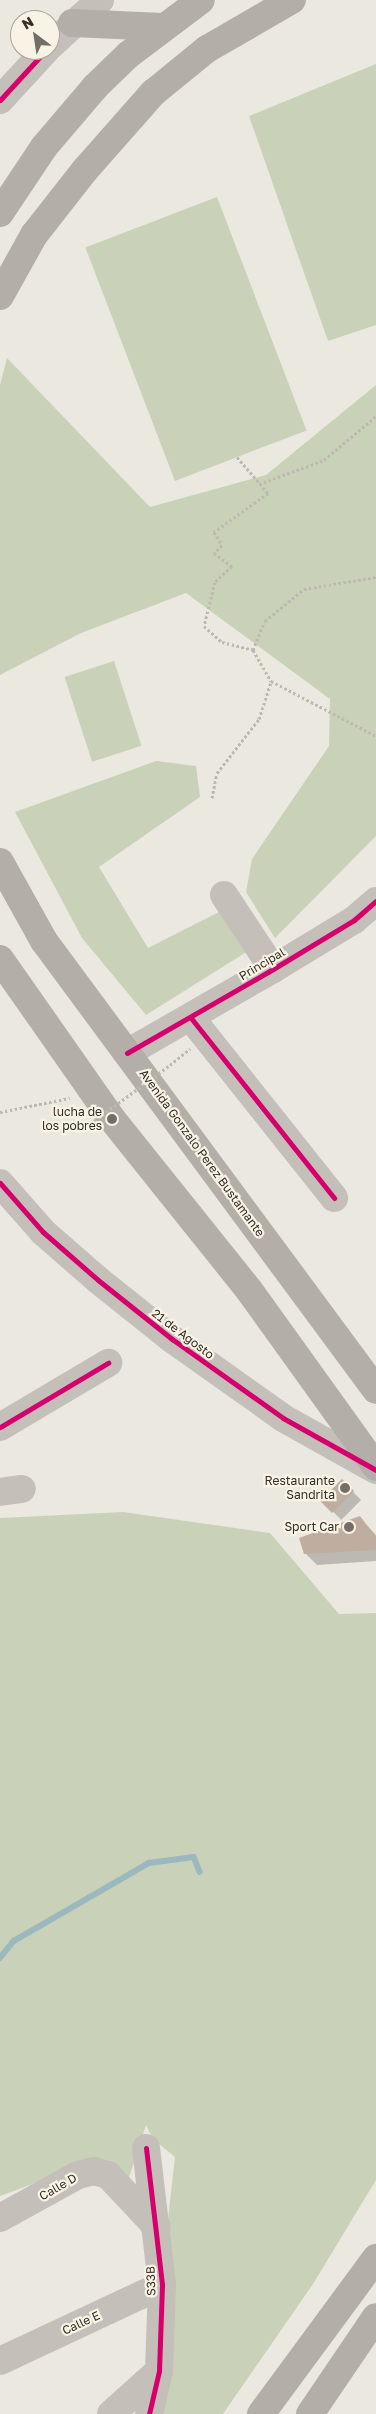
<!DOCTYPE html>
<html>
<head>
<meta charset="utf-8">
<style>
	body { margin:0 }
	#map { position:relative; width:376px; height:2414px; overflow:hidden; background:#ebe8df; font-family:"Golos Text",sans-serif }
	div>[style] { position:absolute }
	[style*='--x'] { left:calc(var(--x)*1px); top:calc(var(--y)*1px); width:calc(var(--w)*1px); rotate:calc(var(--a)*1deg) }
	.green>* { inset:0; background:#c9d2b8; transform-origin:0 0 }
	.shadow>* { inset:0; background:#0003; transform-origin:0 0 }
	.stream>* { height:5.5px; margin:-2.75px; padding:0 2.75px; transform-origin:2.75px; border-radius:2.75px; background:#9ab8bd }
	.building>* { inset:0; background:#bfaea0; transform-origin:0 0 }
	.path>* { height:3px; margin-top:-1.5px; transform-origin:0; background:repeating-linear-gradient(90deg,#bdb8b0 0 2.5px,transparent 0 5px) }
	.minor>* { height:28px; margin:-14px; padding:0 14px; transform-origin:14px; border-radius:14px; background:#c4bfb8 }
	.major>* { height:28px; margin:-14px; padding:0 14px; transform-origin:14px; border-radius:14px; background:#b3aea7 }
	.path-bridge>* { height:3px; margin-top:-1.5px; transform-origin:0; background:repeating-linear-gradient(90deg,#bdb8b0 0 2.5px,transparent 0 5px) }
	.cycleway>* { height:5px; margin:-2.5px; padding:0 2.5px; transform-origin:2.5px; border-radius:2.5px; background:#d6006c }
	.dots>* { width:14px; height:14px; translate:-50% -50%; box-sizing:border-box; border:2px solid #f9f3e5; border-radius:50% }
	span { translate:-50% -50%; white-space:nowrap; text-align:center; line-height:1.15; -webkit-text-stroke:4.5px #f9f3e5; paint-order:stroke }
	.street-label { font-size:12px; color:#352d26 }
	.poi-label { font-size:12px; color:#352d26 }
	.right { translate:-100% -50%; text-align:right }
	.north { position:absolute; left:10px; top:10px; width:50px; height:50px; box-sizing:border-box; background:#f9f3e5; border:1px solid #aba499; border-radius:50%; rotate:329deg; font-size:14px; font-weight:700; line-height:20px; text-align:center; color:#352d26 }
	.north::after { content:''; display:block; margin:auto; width:18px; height:22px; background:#756e67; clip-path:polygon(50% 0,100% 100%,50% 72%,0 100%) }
</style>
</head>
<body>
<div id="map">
	<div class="green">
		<i style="clip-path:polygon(376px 64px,376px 325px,328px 341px,249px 116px)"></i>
		<i style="left:217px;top:197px;width:250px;height:141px;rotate:69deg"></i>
		<i style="clip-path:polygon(7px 358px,150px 507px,266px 475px,376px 385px,376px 836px,275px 938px,246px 892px,252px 859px,329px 746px,330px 699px,186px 593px,81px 633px,0 675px,0 385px)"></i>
		<i style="left:114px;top:661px;width:89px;height:52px;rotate:72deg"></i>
		<i style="clip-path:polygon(156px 761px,196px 766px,200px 797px,99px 867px,148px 948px,221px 911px,248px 951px,146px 1015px,82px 938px,15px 812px)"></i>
		<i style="clip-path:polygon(123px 1512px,270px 1533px,339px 1614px,376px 1613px,376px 2180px,313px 2284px,223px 2414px,146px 2414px,175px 2157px,153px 2139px,146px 2125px,123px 2196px,92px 2162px,0 2196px,0 1518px)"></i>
	</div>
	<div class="shadow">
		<i style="left:342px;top:1481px;width:27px;height:28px;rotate:45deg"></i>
		<i style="clip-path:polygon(360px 1518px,376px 1535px,376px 1561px,317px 1565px,305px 1553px)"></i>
	</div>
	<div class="stream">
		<i style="--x:0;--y:1958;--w:22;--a:-51"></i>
		<i style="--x:14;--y:1941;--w:156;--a:-30"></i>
		<i style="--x:149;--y:1863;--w:45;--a:-7.6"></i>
		<i style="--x:194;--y:1857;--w:16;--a:68"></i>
	</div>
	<div class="building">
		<i style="left:342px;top:1479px;width:17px;height:31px;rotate:45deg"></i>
		<i style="clip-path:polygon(360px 1516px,376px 1537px,376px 1550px,304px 1554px,299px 1538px)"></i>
	</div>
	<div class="path">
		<i style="--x:237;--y:457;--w:48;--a:49.3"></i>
		<i style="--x:268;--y:493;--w:67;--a:144.2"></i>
		<i style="--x:214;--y:532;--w:15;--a:58"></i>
		<i style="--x:222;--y:545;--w:11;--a:135"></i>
		<i style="--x:214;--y:553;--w:22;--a:36"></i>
		<i style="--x:232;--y:566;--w:23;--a:137"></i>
		<i style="--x:215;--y:582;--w:45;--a:104"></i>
		<i style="--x:204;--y:626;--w:24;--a:42"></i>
		<i style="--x:222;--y:642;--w:32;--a:14"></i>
		<i style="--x:253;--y:650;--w:36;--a:60"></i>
		<i style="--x:271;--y:681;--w:119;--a:27.6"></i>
		<i style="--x:259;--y:484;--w:69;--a:-20.3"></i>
		<i style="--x:324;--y:460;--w:68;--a:-40.2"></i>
		<i style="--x:253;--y:650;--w:31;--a:-68"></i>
		<i style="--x:265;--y:621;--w:50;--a:-39.4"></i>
		<i style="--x:304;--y:589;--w:73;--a:-9.5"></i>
		<i style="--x:212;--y:798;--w:25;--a:-79"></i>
		<i style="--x:217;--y:773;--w:68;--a:-52.1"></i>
		<i style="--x:259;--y:719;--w:40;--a:-72"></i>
		<i style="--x:170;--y:1065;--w:26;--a:-39"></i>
		<i style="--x:0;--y:1112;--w:71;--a:-11.3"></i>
	</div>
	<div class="minor">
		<i style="--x:50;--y:46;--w:68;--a:-42.6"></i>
		<i style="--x:0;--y:100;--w:68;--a:-47.4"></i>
		<i style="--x:224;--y:895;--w:89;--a:56.5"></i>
		<i style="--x:191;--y:1018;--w:230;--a:51.5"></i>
		<i style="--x:127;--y:1053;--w:168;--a:-29.9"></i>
		<i style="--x:273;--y:969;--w:95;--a:-31.2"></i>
		<i style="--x:354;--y:920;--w:29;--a:-41"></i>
		<i style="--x:0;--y:1183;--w:65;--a:48.7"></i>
		<i style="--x:43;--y:1232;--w:73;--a:41.1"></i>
		<i style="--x:98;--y:1280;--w:95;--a:38.6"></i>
		<i style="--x:172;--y:1339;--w:136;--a:35.4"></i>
		<i style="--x:283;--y:1418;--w:107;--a:29.2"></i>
		<i style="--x:0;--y:1427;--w:126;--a:-30.7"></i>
		<i style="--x:0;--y:1492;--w:22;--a:-8"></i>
		<i style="--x:146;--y:2148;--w:138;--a:83.3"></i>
		<i style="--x:162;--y:2285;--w:86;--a:92"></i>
		<i style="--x:159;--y:2371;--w:44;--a:103.1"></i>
		<i style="--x:0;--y:2218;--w:89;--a:-28.9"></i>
		<i style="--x:78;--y:2175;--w:16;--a:-14"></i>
		<i style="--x:94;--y:2171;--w:15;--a:16"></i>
		<i style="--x:108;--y:2175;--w:71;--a:46.7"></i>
		<i style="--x:0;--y:2361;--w:179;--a:-25.1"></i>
		<i style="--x:111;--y:2414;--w:64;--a:-41.9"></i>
	</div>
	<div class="major">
		<i style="--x:72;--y:23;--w:91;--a:2.5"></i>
		<i style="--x:0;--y:213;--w:79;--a:-56.3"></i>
		<i style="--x:44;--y:147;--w:79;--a:-49.6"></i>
		<i style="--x:95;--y:87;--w:46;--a:-44.1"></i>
		<i style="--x:128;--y:55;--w:91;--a:-37"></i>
		<i style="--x:0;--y:296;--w:70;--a:-60.9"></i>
		<i style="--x:34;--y:235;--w:83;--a:-51.9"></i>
		<i style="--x:85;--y:170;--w:103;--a:-48.6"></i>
		<i style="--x:153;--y:93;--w:70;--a:-39.2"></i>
		<i style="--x:207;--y:49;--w:98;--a:-30"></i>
		<i style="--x:0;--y:862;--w:90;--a:60.9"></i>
		<i style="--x:44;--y:941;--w:558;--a:53.52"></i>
		<i style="--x:0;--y:959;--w:195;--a:55"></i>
		<i style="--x:112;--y:1119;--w:219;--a:51.3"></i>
		<i style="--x:249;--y:1290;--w:218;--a:54.3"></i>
		<i style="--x:261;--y:2414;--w:194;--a:-53.6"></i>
		<i style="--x:310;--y:2414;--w:117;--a:-55.8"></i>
	</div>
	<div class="path-bridge">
		<i style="--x:90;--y:1124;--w:99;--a:-36.4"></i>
	</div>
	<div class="cycleway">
		<i style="--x:0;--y:100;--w:68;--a:-47.4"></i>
		<i style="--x:191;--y:1018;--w:230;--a:51.5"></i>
		<i style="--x:127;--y:1053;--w:168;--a:-29.9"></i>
		<i style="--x:273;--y:969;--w:95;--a:-31.2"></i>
		<i style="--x:354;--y:920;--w:29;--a:-41"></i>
		<i style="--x:0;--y:1183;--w:65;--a:48.7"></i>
		<i style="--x:43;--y:1232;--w:73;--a:41.1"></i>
		<i style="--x:98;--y:1280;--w:95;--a:38.6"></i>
		<i style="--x:172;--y:1339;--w:136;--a:35.4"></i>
		<i style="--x:283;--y:1418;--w:107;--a:29.2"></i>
		<i style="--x:0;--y:1427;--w:126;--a:-30.7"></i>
		<i style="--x:146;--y:2148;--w:138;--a:83.3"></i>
		<i style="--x:162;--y:2285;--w:86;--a:92"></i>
		<i style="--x:159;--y:2371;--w:44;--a:103.1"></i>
	</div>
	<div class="dots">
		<i style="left:112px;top:1119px;background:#756e67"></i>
		<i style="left:345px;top:1488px;background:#756e67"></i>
		<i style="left:349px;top:1527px;background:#756e67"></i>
	</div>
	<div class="street-label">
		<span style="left:262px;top:964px;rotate:-31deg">Principal</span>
		<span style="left:202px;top:1153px;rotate:54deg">Avenida Gonzalo Perez Bustamante</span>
		<span style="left:183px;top:1334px;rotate:37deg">21 de Agosto</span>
		<span style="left:58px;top:2187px;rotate:-30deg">Calle D</span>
		<span style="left:151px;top:2281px;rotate:-92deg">S33B</span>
		<span style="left:81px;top:2323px;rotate:-25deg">Calle E</span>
	</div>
	<div class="poi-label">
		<span class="right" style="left:102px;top:1119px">lucha de<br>los pobres</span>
		<span class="right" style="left:335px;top:1488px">Restaurante<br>Sandrita</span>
		<span class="right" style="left:339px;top:1527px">Sport Car</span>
	</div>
	<div class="north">N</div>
</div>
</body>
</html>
